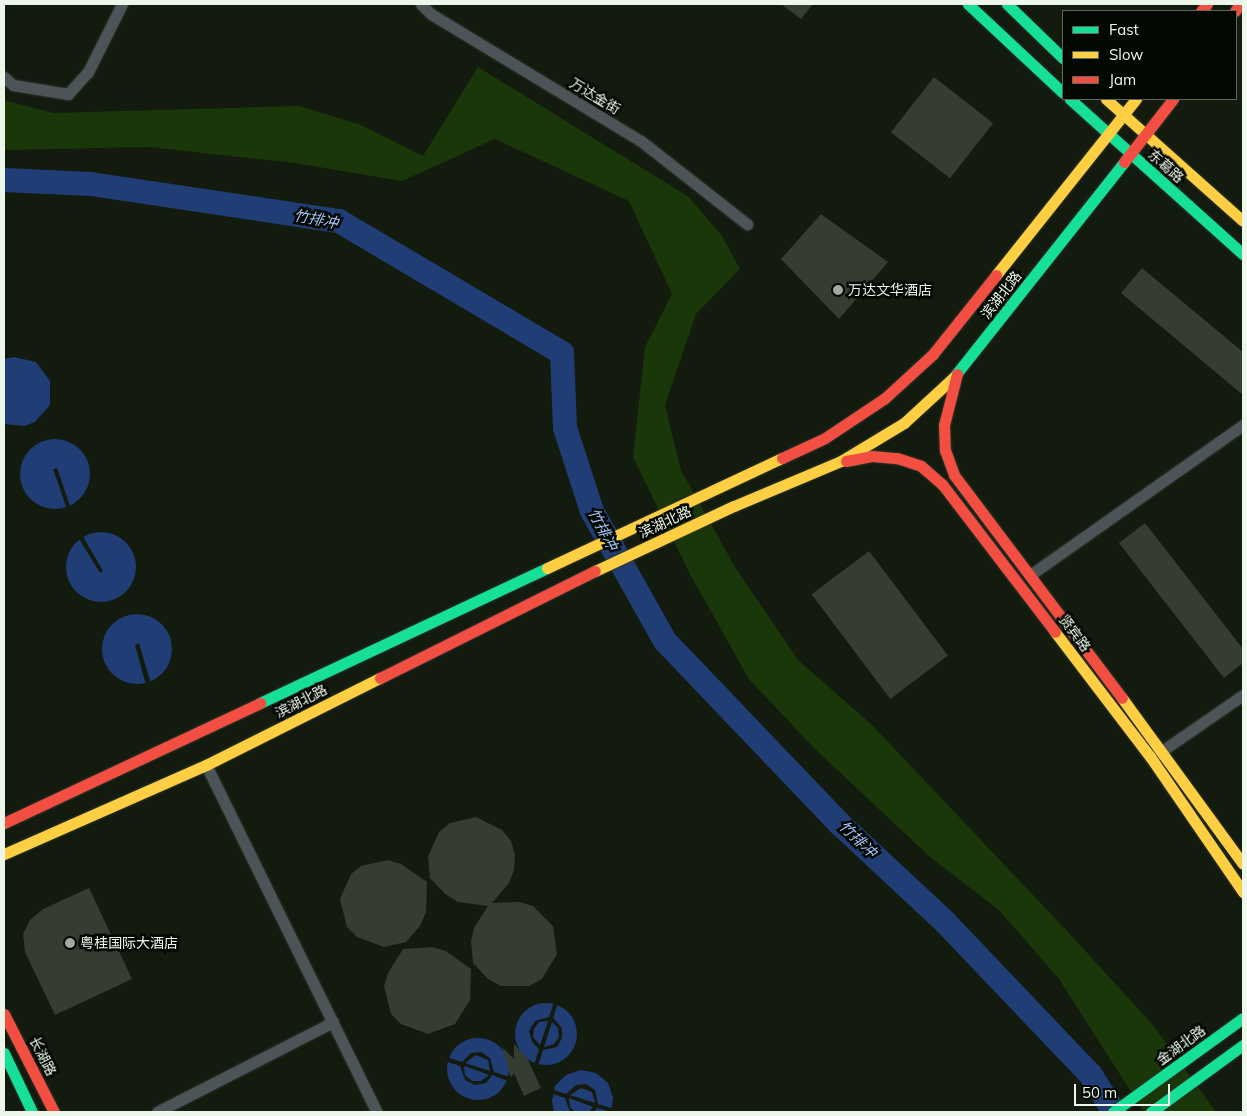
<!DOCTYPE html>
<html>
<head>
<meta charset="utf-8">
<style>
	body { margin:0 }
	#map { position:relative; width:1247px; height:1116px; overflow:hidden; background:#131b0f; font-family:Mulish,"Noto Sans SC",sans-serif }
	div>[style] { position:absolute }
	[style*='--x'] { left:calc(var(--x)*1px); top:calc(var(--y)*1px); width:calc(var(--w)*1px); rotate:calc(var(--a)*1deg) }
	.green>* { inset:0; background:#1a370a }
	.water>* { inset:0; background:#203e75 }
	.round { border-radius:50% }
	.pier>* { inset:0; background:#131b0f; transform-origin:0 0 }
	.river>* { height:24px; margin:-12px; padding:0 12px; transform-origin:12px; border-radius:12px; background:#203e75 }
	.building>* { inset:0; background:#353c32; transform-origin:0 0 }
	.roads { filter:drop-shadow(0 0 1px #2e352a) drop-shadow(0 0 1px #2e352a) }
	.street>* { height:11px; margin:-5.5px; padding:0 5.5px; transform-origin:5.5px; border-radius:5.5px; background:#4c5458 }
	.fast>* { height:11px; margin:-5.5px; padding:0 5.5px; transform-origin:5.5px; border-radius:5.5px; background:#16e098 }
	.slow>* { height:11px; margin:-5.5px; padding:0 5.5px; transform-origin:5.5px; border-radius:5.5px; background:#ffcf43 }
	.jam>* { height:11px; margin:-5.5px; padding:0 5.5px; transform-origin:5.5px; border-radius:5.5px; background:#f24e42 }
	.dots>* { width:14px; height:14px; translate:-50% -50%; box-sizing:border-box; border:2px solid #030802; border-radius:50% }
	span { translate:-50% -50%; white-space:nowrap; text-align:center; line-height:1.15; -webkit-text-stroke:5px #030802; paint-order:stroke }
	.street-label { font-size:14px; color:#edf7e9 }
	.poi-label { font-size:14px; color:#edf7e9 }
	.left { translate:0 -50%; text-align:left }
	.water-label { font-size:15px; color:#a4c3f9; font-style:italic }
	.frame { position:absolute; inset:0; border:5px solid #edf7e9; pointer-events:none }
	.legend { position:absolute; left:1062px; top:10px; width:175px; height:90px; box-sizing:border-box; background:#030802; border:1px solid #61685e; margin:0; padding:6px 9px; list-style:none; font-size:15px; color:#edf7e9 }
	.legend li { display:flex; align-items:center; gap:10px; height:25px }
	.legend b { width:25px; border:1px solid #61685e }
	.scale { position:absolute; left:1074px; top:1084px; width:96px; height:22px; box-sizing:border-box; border:2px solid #edf7e9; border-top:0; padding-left:6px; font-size:15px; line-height:18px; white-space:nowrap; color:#edf7e9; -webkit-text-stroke:4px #030802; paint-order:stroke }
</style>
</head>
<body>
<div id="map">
	<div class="green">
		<i style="clip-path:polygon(478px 67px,689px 197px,722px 236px,740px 269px,696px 314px,665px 405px,681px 470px,735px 567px,798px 660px,872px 725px,1067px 931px,1153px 1025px,1216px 1112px,1144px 1112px,1059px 979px,999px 910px,930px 857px,813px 747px,749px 679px,691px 576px,633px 457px,645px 347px,672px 294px,629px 201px,495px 139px,402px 181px,295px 163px,150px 147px,4px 150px,4px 100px,53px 113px,299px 106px,361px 125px,423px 156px)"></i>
	</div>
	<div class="water">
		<i style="clip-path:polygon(14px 357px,36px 362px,50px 381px,50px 405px,35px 422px,24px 426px,4px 424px,4px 359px)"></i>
		<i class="round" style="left:20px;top:439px;width:70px;height:70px"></i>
		<i class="round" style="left:66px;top:532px;width:70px;height:70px"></i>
		<i class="round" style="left:102px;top:614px;width:70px;height:70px"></i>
		<i class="round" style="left:515px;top:1003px;width:62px;height:62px"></i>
		<i class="round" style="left:447px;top:1038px;width:62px;height:62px"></i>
		<i style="clip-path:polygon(581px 1070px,596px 1073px,608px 1083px,613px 1098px,611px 1112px,554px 1112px,552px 1101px,555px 1086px,566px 1075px)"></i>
	</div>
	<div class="pier">
		<i style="left:57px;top:468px;width:42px;height:4px;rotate:71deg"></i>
		<i style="clip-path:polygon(82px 535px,103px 571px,100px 573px,78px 537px)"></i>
		<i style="clip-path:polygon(139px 643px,151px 684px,146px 685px,135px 645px)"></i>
		<i style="clip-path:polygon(evenodd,554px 1002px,558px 1003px,553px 1018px,562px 1028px,562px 1038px,557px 1047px,543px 1050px,538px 1066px,534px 1065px,539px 1049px,532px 1042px,529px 1031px,535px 1021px,549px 1017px,554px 1002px,548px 1021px,540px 1045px,533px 1037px,534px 1029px,539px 1022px,548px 1021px,554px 1002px,552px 1022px,558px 1028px,559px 1037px,554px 1044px,544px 1047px,552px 1022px)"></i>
		<i style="clip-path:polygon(evenodd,481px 1052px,490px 1058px,494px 1072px,510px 1077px,508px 1081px,492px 1075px,486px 1083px,475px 1085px,465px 1080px,460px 1066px,445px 1061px,447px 1057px,462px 1062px,471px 1053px,481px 1052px,476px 1055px,488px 1060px,490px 1071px,465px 1063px,476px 1055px,481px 1052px,464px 1067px,465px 1066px,489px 1075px,481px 1081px,472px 1081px,465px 1075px,464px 1067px)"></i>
		<i style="clip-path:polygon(evenodd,586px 1084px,595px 1090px,598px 1104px,614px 1109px,613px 1112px,597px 1108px,594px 1112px,589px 1112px,593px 1107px,569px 1098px,570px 1107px,575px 1112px,570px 1112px,565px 1098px,550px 1093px,551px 1089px,566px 1094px,576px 1085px,586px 1084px,581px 1088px,592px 1092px,595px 1103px,570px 1095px,581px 1088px)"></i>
	</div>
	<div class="river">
		<i style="--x:4;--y:180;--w:87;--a:2.6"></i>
		<i style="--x:91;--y:184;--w:251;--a:8.5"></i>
		<i style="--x:339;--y:221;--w:259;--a:30.6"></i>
		<i style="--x:562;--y:353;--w:75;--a:87.7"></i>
		<i style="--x:565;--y:428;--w:87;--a:72"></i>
		<i style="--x:592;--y:511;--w:149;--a:60.7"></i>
		<i style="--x:665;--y:641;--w:253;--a:46.3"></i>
		<i style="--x:840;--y:824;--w:145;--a:43"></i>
		<i style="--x:946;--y:923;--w:210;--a:46.4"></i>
		<i style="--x:1091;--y:1075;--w:44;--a:58.1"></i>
	</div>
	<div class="building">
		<i style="clip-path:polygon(781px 4px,813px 4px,801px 19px)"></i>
		<i style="left:934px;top:77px;width:75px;height:70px;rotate:38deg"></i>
		<i style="clip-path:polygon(821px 214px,888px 262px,839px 319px,781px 259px)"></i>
		<i style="clip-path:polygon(1142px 268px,1243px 352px,1243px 395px,1121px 293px)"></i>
		<i style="clip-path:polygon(1145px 523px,1243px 649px,1243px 663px,1224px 678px,1119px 543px)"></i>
		<i style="left:869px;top:551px;width:131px;height:72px;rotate:53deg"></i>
		<i style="clip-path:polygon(476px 817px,502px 830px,511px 841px,515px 855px,514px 870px,509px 883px,492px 903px,519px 902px,533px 906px,553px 926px,557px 954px,542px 979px,529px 986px,501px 986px,488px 979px,473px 963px,471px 941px,474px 928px,488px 906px,458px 902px,445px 894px,430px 878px,428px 857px,439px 832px,450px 823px)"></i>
		<i style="clip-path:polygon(388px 860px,401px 864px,427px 882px,426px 912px,420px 926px,406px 942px,384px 947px,357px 937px,347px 927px,340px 899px,351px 874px,361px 866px)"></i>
		<i style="clip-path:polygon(89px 888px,132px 979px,55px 1015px,25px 952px,23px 934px,30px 920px,43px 909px)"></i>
		<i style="clip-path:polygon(432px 947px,446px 951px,471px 969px,470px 1000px,455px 1024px,428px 1034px,401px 1024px,391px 1014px,384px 986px,388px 973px,403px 949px)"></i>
		<i style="clip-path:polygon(514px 1044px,527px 1058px,541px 1088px,524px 1096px,514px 1073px,511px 1078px,502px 1047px,514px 1059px)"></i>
	</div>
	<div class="roads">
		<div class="street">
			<i style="--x:421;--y:4;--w:14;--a:45"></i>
			<i style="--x:431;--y:14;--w:245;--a:31.2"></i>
			<i style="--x:641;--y:141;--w:135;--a:38.1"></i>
			<i style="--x:4;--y:77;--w:12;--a:42"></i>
			<i style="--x:13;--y:85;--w:56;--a:9.3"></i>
			<i style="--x:68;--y:94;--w:30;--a:-48"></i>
			<i style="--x:88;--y:72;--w:76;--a:-63.4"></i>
			<i style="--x:1030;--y:575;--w:261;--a:-35.2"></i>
			<i style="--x:1156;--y:755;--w:106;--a:-34.6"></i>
			<i style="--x:206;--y:765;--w:387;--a:63.8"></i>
			<i style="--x:157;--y:1112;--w:198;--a:-27.1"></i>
		</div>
		<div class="fast">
			<i style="--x:968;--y:4;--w:130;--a:43.1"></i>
			<i style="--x:1007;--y:4;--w:78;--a:44"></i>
			<i style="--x:1070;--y:99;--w:232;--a:41.9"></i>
			<i style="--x:953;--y:378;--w:275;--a:-51.6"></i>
			<i style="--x:260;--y:703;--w:317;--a:-25.2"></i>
			<i style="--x:4;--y:1053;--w:65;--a:64.6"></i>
			<i style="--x:1113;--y:1112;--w:160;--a:-35.9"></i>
			<i style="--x:1151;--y:1112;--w:114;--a:-36.1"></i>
		</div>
		<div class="slow">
			<i style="--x:1106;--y:99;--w:183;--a:41.7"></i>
			<i style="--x:996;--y:275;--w:225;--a:-51.5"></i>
			<i style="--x:547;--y:568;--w:259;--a:-25.1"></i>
			<i style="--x:595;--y:571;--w:153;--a:-25.1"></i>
			<i style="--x:734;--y:506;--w:116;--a:-22.8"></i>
			<i style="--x:841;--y:461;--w:74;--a:-31.1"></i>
			<i style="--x:904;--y:423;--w:67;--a:-42.6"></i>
			<i style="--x:1055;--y:632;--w:158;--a:52.7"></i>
			<i style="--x:1151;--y:758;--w:163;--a:55.5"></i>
			<i style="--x:1122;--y:698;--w:205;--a:53.9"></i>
			<i style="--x:4;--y:854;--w:221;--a:-23.8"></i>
			<i style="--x:206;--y:765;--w:195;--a:-26.6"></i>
		</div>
		<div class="jam">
			<i style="--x:1201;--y:11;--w:9;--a:-49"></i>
			<i style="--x:1235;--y:11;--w:9;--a:-54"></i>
			<i style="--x:1124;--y:162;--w:80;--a:-52.1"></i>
			<i style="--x:957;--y:374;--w:53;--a:104.3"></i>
			<i style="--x:944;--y:425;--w:25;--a:88"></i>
			<i style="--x:945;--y:450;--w:27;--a:70"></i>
			<i style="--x:954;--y:475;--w:279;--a:53"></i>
			<i style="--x:782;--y:458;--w:47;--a:-24.9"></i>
			<i style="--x:825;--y:438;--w:72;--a:-33.7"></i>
			<i style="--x:885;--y:398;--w:65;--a:-42.5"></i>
			<i style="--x:933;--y:354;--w:101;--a:-51.4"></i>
			<i style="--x:846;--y:461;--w:26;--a:-11"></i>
			<i style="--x:872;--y:456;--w:25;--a:5"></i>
			<i style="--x:897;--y:458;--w:25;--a:18"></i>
			<i style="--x:921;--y:466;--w:28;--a:41"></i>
			<i style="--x:942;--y:484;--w:186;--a:52.6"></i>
			<i style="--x:380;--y:678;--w:240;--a:-26.5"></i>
			<i style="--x:4;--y:823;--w:283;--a:-25.1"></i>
			<i style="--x:4;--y:1014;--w:110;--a:63"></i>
		</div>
	</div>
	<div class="dots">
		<i style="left:838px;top:290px;background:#a1aa9d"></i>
		<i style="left:70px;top:943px;background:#a1aa9d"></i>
	</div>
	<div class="street-label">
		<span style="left:595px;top:96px;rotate:31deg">万达金街</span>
		<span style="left:1166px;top:166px;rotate:41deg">东葛路</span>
		<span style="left:1001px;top:295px;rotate:-52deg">滨湖北路</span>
		<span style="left:665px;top:522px;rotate:-25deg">滨湖北路</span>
		<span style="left:1075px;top:633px;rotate:53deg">贤宾路</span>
		<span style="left:301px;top:701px;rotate:-27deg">滨湖北路</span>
		<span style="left:1181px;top:1045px;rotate:-36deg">金湖北路</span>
		<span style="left:43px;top:1056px;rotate:63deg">长湖路</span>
	</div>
	<div class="poi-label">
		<span class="left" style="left:848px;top:290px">万达文华酒店</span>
		<span class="left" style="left:80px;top:943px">粤桂国际大酒店</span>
	</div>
	<div class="water-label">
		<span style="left:316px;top:219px;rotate:11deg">竹排冲</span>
		<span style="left:603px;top:529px;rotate:62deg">竹排冲</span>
		<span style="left:858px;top:839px;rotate:44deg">竹排冲</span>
	</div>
	<div class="frame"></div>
	<ul class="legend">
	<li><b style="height:6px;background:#16e098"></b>Fast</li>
	<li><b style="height:6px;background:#ffcf43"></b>Slow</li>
	<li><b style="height:6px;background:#f24e42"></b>Jam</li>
	</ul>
	<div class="scale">50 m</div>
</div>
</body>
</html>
